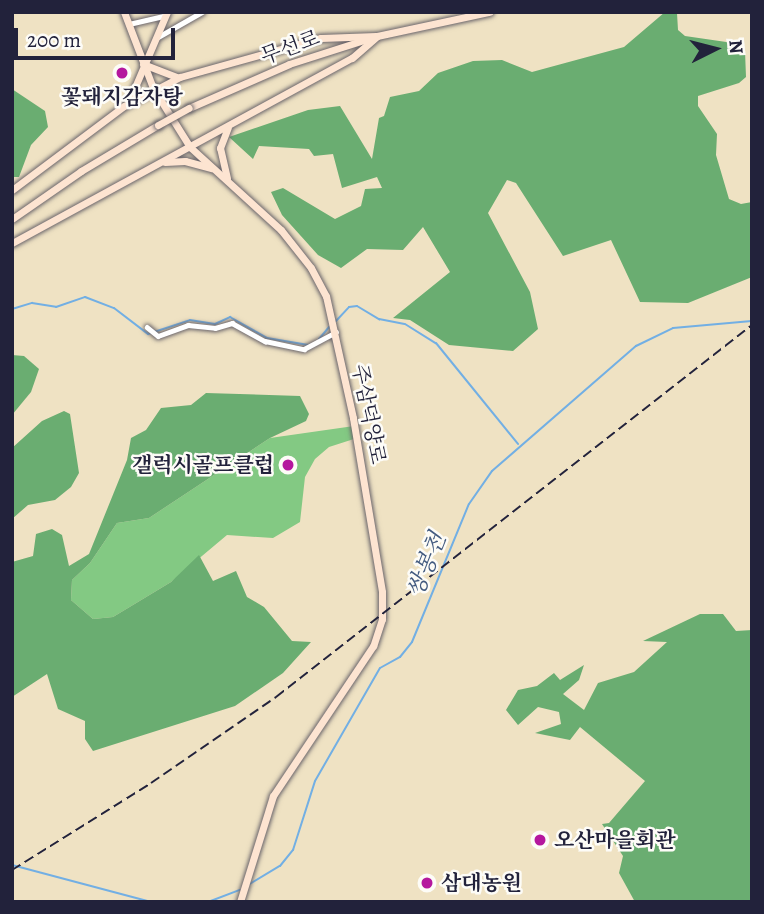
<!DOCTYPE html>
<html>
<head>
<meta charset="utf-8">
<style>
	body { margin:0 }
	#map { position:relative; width:764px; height:914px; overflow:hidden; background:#efe2c3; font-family:Alegreya,"Noto Serif KR",serif }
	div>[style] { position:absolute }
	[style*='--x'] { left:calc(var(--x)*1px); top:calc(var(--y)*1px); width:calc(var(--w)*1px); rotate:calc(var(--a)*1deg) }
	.green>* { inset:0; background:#83c983 }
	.forest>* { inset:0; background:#6aad71 }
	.stream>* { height:2px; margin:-1px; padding:0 1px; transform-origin:1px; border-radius:1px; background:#72afe4 }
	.roads { filter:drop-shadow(0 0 2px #6a656b) drop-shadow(0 0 2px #6a656b) }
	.street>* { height:4.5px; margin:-2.25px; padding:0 2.25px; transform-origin:2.25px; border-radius:2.25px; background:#fff }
	.secondary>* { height:7px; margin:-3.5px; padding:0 3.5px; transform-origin:3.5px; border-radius:3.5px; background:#fde4d1 }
	.rail>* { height:2px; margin-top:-1px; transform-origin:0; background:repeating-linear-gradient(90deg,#22223b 0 10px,transparent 0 15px) }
	.bridges { filter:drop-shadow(0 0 2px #6a656b) drop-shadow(0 0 2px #6a656b) }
	.secondary-bridge>* { height:7px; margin:-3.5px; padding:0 3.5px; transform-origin:3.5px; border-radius:3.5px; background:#fde4d1 }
	.dots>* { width:19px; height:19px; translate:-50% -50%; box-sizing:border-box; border:4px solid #fdfcf7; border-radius:50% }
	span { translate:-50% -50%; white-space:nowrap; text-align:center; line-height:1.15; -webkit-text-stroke:5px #fdfcf7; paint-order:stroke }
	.street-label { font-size:21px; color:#22223b }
	.poi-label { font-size:21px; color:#22223b; font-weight:700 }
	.right { translate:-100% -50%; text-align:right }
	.left { translate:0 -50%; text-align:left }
	.water-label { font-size:23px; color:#425a7f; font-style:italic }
	.frame { position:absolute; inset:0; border:14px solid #22223b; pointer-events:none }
	.north { position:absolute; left:680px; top:14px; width:70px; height:70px; -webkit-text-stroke:5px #fdfcf7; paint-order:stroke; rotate:84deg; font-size:19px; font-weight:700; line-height:28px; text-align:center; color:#22223b }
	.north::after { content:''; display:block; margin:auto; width:24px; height:32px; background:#22223b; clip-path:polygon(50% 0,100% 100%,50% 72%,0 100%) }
	.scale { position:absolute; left:14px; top:28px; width:161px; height:32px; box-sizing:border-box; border:4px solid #22223b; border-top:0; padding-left:9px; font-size:21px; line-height:24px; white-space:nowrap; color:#22223b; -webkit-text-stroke:5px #fdfcf7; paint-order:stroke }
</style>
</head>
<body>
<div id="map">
	<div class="green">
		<i style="clip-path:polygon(354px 426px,357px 438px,329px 447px,315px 459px,305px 477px,300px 522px,273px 538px,227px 535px,171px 582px,113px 617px,93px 619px,71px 600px,72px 580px,90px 563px,117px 523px,149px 518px,270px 438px)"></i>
	</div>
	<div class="forest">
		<i style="clip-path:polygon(665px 12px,677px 13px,678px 30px,685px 36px,740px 44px,745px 51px,746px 77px,739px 83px,698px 96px,698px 106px,717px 134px,716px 155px,729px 199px,741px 204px,752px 202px,752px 277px,688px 303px,640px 302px,611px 240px,563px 256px,516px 183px,507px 180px,488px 213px,530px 292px,538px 329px,513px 351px,449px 345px,410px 320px,393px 318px,450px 272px,423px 227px,403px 250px,367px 249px,341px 268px,318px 255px,282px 215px,271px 192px,283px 188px,335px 219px,361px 206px,365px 189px,382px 188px,377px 177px,342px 188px,333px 154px,314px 156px,309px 149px,259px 146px,253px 159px,229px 137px,308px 110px,340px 106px,372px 159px,379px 118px,384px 116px,390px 97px,419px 91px,438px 73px,473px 61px,502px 60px,532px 72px,624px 47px)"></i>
		<i style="clip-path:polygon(12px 89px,45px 111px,48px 127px,31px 145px,19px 177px,12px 177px)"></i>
		<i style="clip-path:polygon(12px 355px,24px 356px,39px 369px,31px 392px,12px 415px)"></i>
		<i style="clip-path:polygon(206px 393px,300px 396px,309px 414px,306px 421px,270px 438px,149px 518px,117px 523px,90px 563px,72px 580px,71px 600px,93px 619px,113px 617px,171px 582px,199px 555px,213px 581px,236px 571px,247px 597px,264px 607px,292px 641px,311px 642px,283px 673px,235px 706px,93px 751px,85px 739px,85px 721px,58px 709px,47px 674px,12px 697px,12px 562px,33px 556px,36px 534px,52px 529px,62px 535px,69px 566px,89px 554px,127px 460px,131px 438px,146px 430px,161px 408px,191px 405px)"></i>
		<i style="clip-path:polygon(64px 411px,70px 414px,79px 473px,71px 487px,55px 500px,28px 505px,12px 519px,12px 448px,42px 421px)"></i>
		<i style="clip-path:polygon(700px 614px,723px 614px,736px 631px,752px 630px,752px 902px,635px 902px,619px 873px,623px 856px,602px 824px,609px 823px,645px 781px,580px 727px,570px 740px,535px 733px,561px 724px,559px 712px,538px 707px,518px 725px,506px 710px,518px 690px,537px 686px,554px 673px,560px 680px,584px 665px,579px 680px,563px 694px,584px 710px,598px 683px,634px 672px,667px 642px,643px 641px)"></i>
	</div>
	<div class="stream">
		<i style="--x:12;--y:309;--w:21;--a:-17"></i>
		<i style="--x:32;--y:303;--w:24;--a:9"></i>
		<i style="--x:56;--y:307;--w:31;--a:-19"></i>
		<i style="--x:85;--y:297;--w:31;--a:21"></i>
		<i style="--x:114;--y:308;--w:43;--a:37.4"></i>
		<i style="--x:148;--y:334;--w:44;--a:-18.4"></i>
		<i style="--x:190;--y:320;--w:25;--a:9"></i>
		<i style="--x:215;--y:324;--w:17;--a:-25"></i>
		<i style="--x:230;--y:317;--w:43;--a:29.6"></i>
		<i style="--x:267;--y:338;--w:42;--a:9.7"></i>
		<i style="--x:336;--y:321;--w:19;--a:-47"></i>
		<i style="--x:349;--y:307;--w:8;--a:-7"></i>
		<i style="--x:357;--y:306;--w:26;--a:31"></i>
		<i style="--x:379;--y:319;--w:26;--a:11"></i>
		<i style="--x:405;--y:324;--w:36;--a:32"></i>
		<i style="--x:436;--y:343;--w:130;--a:50.9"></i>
		<i style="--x:319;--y:339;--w:16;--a:-50"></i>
		<i style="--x:12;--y:865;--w:144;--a:14.9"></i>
		<i style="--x:248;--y:885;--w:37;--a:-31"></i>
		<i style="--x:280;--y:866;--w:21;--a:-51"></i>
		<i style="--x:293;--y:850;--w:72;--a:-72.3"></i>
		<i style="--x:315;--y:781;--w:130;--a:-60.1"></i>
		<i style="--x:380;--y:668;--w:23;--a:-29"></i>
		<i style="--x:400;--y:657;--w:19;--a:-51"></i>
		<i style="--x:412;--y:642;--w:149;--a:-67.6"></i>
		<i style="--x:469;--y:504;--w:40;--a:-55.1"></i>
		<i style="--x:492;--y:471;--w:191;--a:-41"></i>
		<i style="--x:636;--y:346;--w:41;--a:-25.9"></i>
		<i style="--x:673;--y:328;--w:79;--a:-5.1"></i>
		<i style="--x:208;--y:902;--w:34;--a:-21"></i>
	</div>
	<div class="roads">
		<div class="street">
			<i style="--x:129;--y:24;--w:36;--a:-13"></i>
			<i style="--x:158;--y:37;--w:51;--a:-29.6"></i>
			<i style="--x:147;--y:327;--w:14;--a:39"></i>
			<i style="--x:158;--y:336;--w:32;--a:-20"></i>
			<i style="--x:188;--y:325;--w:27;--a:6"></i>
			<i style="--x:215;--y:328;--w:18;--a:-16"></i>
			<i style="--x:232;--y:323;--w:38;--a:29"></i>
			<i style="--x:265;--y:341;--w:40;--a:12"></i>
			<i style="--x:304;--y:349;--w:36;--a:-28"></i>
		</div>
		<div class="secondary">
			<i style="--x:124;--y:12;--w:81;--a:69.1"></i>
			<i style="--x:153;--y:88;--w:70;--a:57.9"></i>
			<i style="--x:190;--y:147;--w:123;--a:42.4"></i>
			<i style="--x:281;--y:230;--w:48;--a:51.7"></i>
			<i style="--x:311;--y:268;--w:32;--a:62"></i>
			<i style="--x:326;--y:296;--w:125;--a:77.5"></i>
			<i style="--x:353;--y:418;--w:176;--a:80.5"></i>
			<i style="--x:382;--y:592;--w:27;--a:90"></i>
			<i style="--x:382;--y:619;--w:28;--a:108"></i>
			<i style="--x:373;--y:646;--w:180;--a:123.7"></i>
			<i style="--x:273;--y:796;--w:111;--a:107.3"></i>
			<i style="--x:143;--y:64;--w:36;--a:21"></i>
			<i style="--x:129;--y:101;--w:97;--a:-66.9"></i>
			<i style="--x:189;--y:108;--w:109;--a:-23.7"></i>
			<i style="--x:289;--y:64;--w:92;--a:-17.7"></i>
			<i style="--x:377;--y:36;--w:115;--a:-12.1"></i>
			<i style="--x:165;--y:162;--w:20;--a:-3"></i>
			<i style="--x:185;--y:161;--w:28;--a:15"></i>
			<i style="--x:227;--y:178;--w:31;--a:-103"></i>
			<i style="--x:220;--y:148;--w:22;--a:-69"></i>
			<i style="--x:12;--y:190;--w:140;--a:-36.9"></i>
			<i style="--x:124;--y:106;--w:63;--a:-27.4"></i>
			<i style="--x:180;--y:77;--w:146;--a:-15.5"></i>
			<i style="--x:321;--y:38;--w:55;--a:-2.1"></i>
			<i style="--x:12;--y:219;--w:84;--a:-34.8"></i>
			<i style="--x:81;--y:171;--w:90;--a:-30.9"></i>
			<i style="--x:12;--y:243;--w:387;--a:-28.6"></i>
			<i style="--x:352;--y:58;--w:33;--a:-41"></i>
		</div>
	</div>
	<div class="rail">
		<i style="--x:12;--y:870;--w:164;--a:-32"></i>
		<i style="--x:151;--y:783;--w:152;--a:-34.5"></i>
		<i style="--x:276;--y:697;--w:604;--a:-38.01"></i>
	</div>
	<div class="bridges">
		<div class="secondary-bridge">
			<i style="--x:158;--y:125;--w:35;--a:-29"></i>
		</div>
	</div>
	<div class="dots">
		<i style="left:122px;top:73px;background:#b5179e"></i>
		<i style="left:288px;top:465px;background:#b5179e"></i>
		<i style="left:540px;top:840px;background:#b5179e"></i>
		<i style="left:427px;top:883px;background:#b5179e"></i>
	</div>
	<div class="street-label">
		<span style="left:290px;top:47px;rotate:-20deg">무선로</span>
		<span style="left:369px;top:414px;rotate:79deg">주삼덕양로</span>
	</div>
	<div class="poi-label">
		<span style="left:122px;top:97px">꽃돼지감자탕</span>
		<span class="right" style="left:274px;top:465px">갤럭시골프클럽</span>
		<span class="left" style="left:554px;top:840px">오산마을회관</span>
		<span class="left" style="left:441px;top:883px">삼대농원</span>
	</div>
	<div class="water-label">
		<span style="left:427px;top:565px;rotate:-68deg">쌍봉천</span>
	</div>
	<div class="frame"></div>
	<div class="north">N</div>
	<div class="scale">200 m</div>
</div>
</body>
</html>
